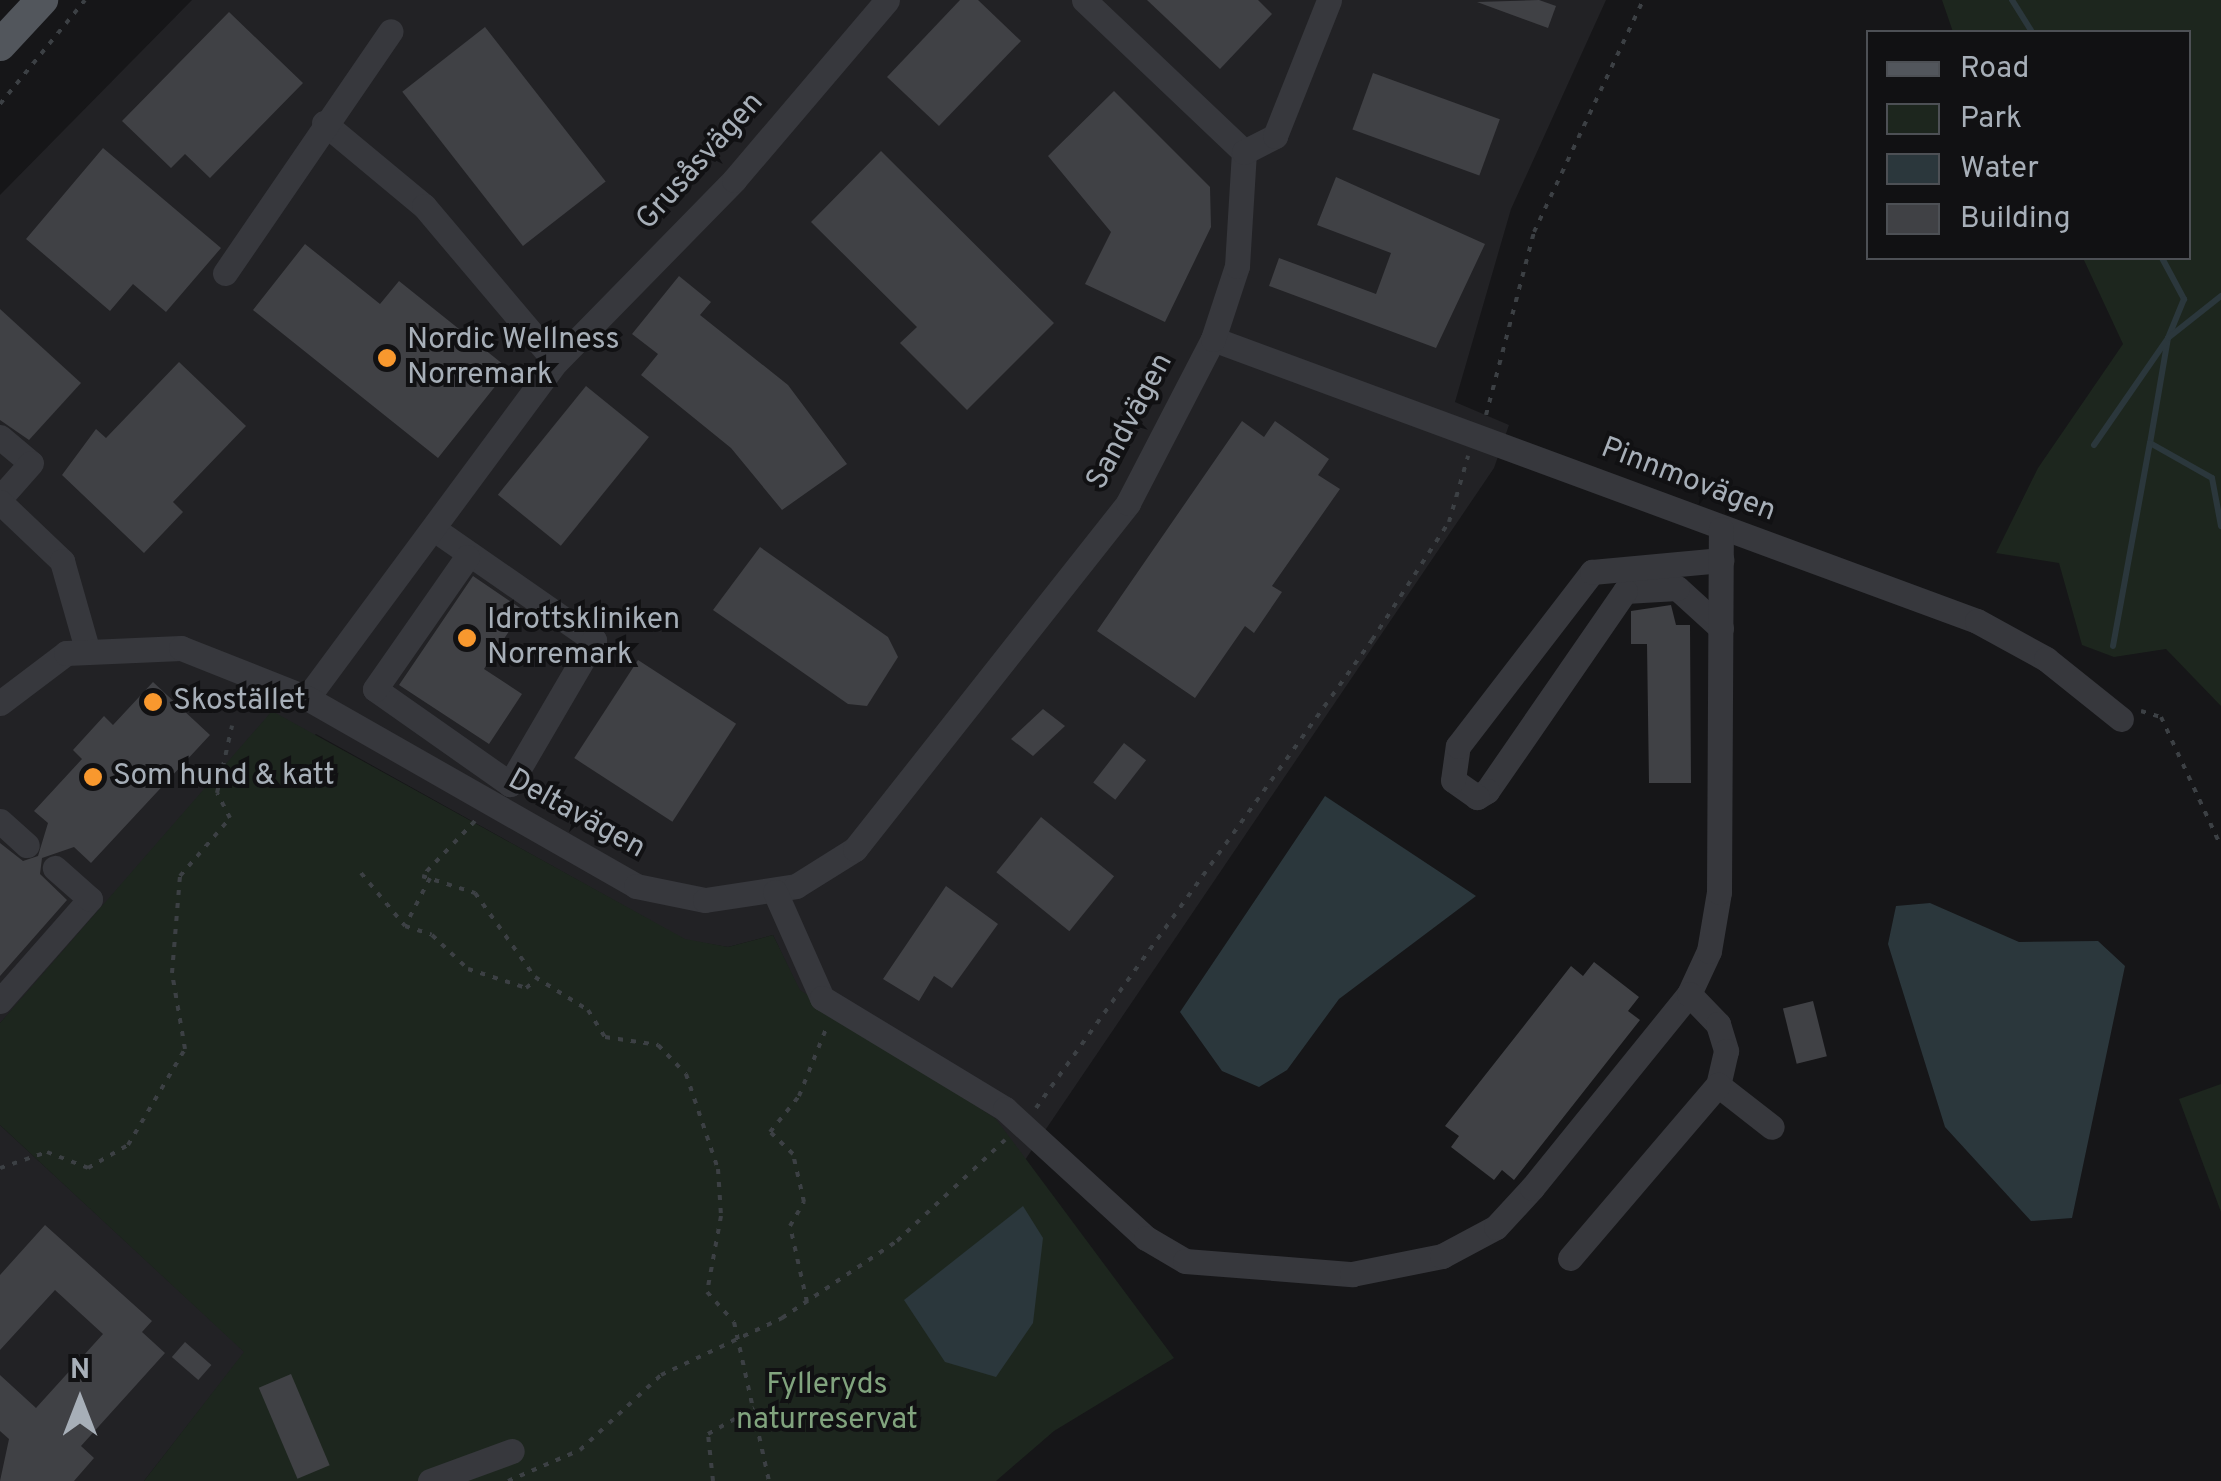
<!DOCTYPE html>
<html>
<head>
<meta charset="utf-8">
<style>
	body { margin:0 }
	#map { position:relative; width:2221px; height:1481px; overflow:hidden; background:#161618; font-family:Overpass,sans-serif }
	div>[style] { position:absolute }
	[style*='--x'] { left:calc(var(--x)*1px); top:calc(var(--y)*1px); width:calc(var(--w)*1px); rotate:calc(var(--a)*1deg) }
	.built>* { inset:0; background:#222225 }
	.green>* { inset:0; background:#1d261e }
	.water>* { inset:0; background:#2b373c }
	.stream>* { height:6px; margin:-3px; padding:0 3px; transform-origin:3px; border-radius:3px; background:#2b373c }
	.building>* { inset:0; background:#404145; transform-origin:0 0 }
	.path>* { height:4px; margin-top:-2px; transform-origin:0; background:repeating-linear-gradient(90deg,#3c4044 0 5px,transparent 0 13px) }
	.minor>* { height:25px; margin:-12.5px; padding:0 12.5px; transform-origin:12.5px; border-radius:12.5px; background:#37383d }
	.major>* { height:32px; margin:-16px; padding:0 16px; transform-origin:16px; border-radius:16px; background:#52565c }
	.dots>* { width:28px; height:28px; translate:-50% -50%; box-sizing:border-box; border:5px solid #111113; border-radius:50% }
	span { translate:-50% -50%; white-space:nowrap; text-align:center; line-height:1.15; -webkit-text-stroke:8px #111113; paint-order:stroke }
	.street-label { font-size:30px; color:#a7afb8 }
	.poi-label { font-size:30px; color:#a7afb8 }
	.left { translate:0 -50%; text-align:left }
	.park-label { font-size:30px; color:#81a47e }
	.legend { position:absolute; left:1866px; top:30px; width:325px; height:230px; box-sizing:border-box; background:#111113; border:2px solid #4d5055; margin:0; padding:12px 18px; list-style:none; font-size:30px; color:#a7afb8 }
	.legend li { display:flex; align-items:center; gap:20px; height:50px }
	.legend b { width:50px; border:2px solid #4d5055 }
	.north { position:absolute; left:30px; top:1351px; width:100px; height:100px; -webkit-text-stroke:8px #111113; paint-order:stroke; rotate:0deg; font-size:28px; font-weight:700; line-height:40px; text-align:center; color:#a7afb8 }
	.north::after { content:''; display:block; margin:auto; width:35px; height:45px; background:#a7afb8; clip-path:polygon(50% 0,100% 100%,50% 72%,0 100%) }
</style>
</head>
<body>
<div id="map">
	<div class="built">
		<i style="clip-path:polygon(192px 0,1606px 0,1511px 209px,1455px 402px,1509px 425px,1494px 468px,1025px 1160px,982px 1118px,799px 990px,773px 935px,728px 947px,685px 940px,316px 734px,119px 896px,0 1023px,0 195px)"></i>
		<i style="clip-path:polygon(0 1125px,245px 1352px,144px 1481px,0 1481px)"></i>
	</div>
	<div class="green">
		<i style="clip-path:polygon(1942px 0,2221px 0,2221px 706px,2166px 649px,2114px 657px,2082px 645px,2059px 563px,1996px 553px,2038px 468px,2123px 344px,2083px 258px,2188px 258px,2188px 32px,1953px 32px)"></i>
		<i style="clip-path:polygon(272px 711px,685px 939px,728px 947px,773px 935px,800px 990px,996px 1119px,1174px 1358px,1054px 1431px,996px 1481px,144px 1481px,244px 1352px,0 1125px,0 1023px)"></i>
		<i style="clip-path:polygon(2221px 1084px,2221px 1212px,2179px 1099px)"></i>
	</div>
	<div class="water">
		<i style="clip-path:polygon(1325px 796px,1476px 896px,1339px 999px,1287px 1070px,1259px 1087px,1222px 1071px,1180px 1012px)"></i>
		<i style="clip-path:polygon(1930px 903px,2019px 942px,2098px 941px,2125px 966px,2072px 1218px,2031px 1221px,1945px 1127px,1888px 944px,1896px 906px)"></i>
		<i style="clip-path:polygon(1023px 1206px,1043px 1238px,1033px 1323px,996px 1377px,945px 1362px,904px 1300px)"></i>
	</div>
	<div class="stream">
		<i style="--x:2012;--y:0;--w:38;--a:58"></i>
		<i style="--x:2162;--y:258;--w:47;--a:61.8"></i>
		<i style="--x:2184;--y:299;--w:42;--a:112.3"></i>
		<i style="--x:2168;--y:338;--w:107;--a:99.7"></i>
		<i style="--x:2150;--y:443;--w:71;--a:29.4"></i>
		<i style="--x:2212;--y:478;--w:49;--a:79.4"></i>
		<i style="--x:2094;--y:445;--w:130;--a:-55.3"></i>
		<i style="--x:2168;--y:338;--w:68;--a:-38.4"></i>
		<i style="--x:2113;--y:646;--w:206;--a:-79.7"></i>
	</div>
	<div class="building">
		<i style="clip-path:polygon(960px 0,978px 0,1021px 41px,939px 126px,887px 77px)"></i>
		<i style="clip-path:polygon(1147px 0,1258px 0,1272px 14px,1220px 69px)"></i>
		<i style="clip-path:polygon(1539px 0,1556px 6px,1548px 28px,1477px 2px)"></i>
		<i style="clip-path:polygon(229px 12px,303px 83px,210px 178px,185px 154px,171px 168px,122px 121px)"></i>
		<i style="left:485px;top:27px;width:196px;height:105px;rotate:52deg"></i>
		<i style="left:1373px;top:73px;width:135px;height:60px;rotate:20deg"></i>
		<i style="clip-path:polygon(1114px 91px,1210px 187px,1211px 227px,1165px 322px,1085px 284px,1111px 232px,1048px 156px)"></i>
		<i style="clip-path:polygon(103px 148px,221px 248px,166px 312px,133px 284px,110px 311px,26px 239px)"></i>
		<i style="clip-path:polygon(881px 151px,1054px 323px,967px 410px,900px 343px,917px 327px,811px 222px)"></i>
		<i style="clip-path:polygon(1336px 177px,1485px 244px,1436px 348px,1269px 286px,1279px 258px,1376px 294px,1391px 253px,1317px 225px)"></i>
		<i style="clip-path:polygon(305px 244px,380px 304px,399px 281px,509px 369px,438px 458px,253px 310px)"></i>
		<i style="clip-path:polygon(679px 276px,711px 302px,700px 315px,788px 385px,847px 464px,782px 510px,731px 448px,641px 375px,658px 354px,632px 334px)"></i>
		<i style="clip-path:polygon(0 309px,81px 383px,29px 440px,0 420px)"></i>
		<i style="clip-path:polygon(179px 362px,246px 426px,173px 502px,183px 512px,144px 553px,62px 475px,96px 429px,106px 438px)"></i>
		<i style="left:586px;top:386px;width:81px;height:140px;rotate:39deg"></i>
		<i style="clip-path:polygon(1242px 421px,1264px 437px,1275px 421px,1329px 459px,1318px 475px,1340px 489px,1272px 586px,1282px 592px,1254px 633px,1245px 626px,1195px 698px,1097px 631px)"></i>
		<i style="clip-path:polygon(760px 547px,888px 637px,898px 657px,867px 706px,848px 704px,713px 610px)"></i>
		<i style="clip-path:polygon(473px 576px,523px 610px,484px 669px,522px 694px,489px 744px,399px 685px)"></i>
		<i style="clip-path:polygon(1671px 605px,1676px 625px,1690px 625px,1691px 783px,1649px 783px,1647px 644px,1631px 644px,1631px 611px)"></i>
		<i style="left:638px;top:660px;width:117px;height:117px;rotate:33deg"></i>
		<i style="clip-path:polygon(153px 682px,210px 735px,91px 863px,74px 847px,42px 858px,40px 874px,67px 900px,0 976px,0 843px,23px 861px,38px 856px,48px 823px,34px 811px,82px 759px,73px 750px,104px 716px,113px 725px)"></i>
		<i style="clip-path:polygon(1043px 709px,1065px 726px,1033px 756px,1011px 739px)"></i>
		<i style="left:1124px;top:743px;width:28px;height:50px;rotate:38deg"></i>
		<i style="left:1041px;top:817px;width:94px;height:71px;rotate:39deg"></i>
		<i style="clip-path:polygon(946px 886px,998px 924px,952px 988px,934px 976px,919px 1001px,883px 979px)"></i>
		<i style="clip-path:polygon(1594px 962px,1639px 997px,1628px 1011px,1640px 1020px,1514px 1180px,1502px 1170px,1494px 1180px,1451px 1147px,1459px 1136px,1445px 1126px,1571px 966px,1583px 976px)"></i>
		<i style="left:1813px;top:1001px;width:57px;height:31px;rotate:76deg"></i>
		<i style="clip-path:polygon(45px 1225px,152px 1321px,142px 1332px,165px 1353px,81px 1446px,94px 1458px,74px 1481px,0 1481px,9px 1439px,0 1431px,0 1375px,36px 1408px,103px 1334px,55px 1290px,0 1350px,0 1275px)"></i>
		<i style="left:185px;top:1342px;width:35px;height:20px;rotate:41deg"></i>
		<i style="left:291px;top:1374px;width:99px;height:35px;rotate:67deg"></i>
	</div>
	<div class="path">
		<i style="--x:0;--y:104;--w:134;--a:-50.7"></i>
		<i style="--x:1486;--y:415;--w:189;--a:-75.3"></i>
		<i style="--x:1534;--y:232;--w:256;--a:-64.8"></i>
		<i style="--x:2141;--y:711;--w:21;--a:17"></i>
		<i style="--x:2161;--y:717;--w:142;--a:65.1"></i>
		<i style="--x:475;--y:821;--w:76;--a:133.9"></i>
		<i style="--x:422;--y:876;--w:56;--a:17.8"></i>
		<i style="--x:475;--y:893;--w:103;--a:54.5"></i>
		<i style="--x:535;--y:977;--w:62;--a:31.9"></i>
		<i style="--x:588;--y:1010;--w:32;--a:58"></i>
		<i style="--x:605;--y:1037;--w:54;--a:8.6"></i>
		<i style="--x:658;--y:1045;--w:40;--a:46"></i>
		<i style="--x:686;--y:1074;--w:100;--a:71.4"></i>
		<i style="--x:718;--y:1169;--w:47;--a:86.3"></i>
		<i style="--x:721;--y:1216;--w:77;--a:100.4"></i>
		<i style="--x:707;--y:1292;--w:40;--a:48"></i>
		<i style="--x:734;--y:1322;--w:163;--a:77.6"></i>
		<i style="--x:361;--y:873;--w:69;--a:50.3"></i>
		<i style="--x:430;--y:878;--w:54;--a:117.5"></i>
		<i style="--x:405;--y:926;--w:28;--a:18"></i>
		<i style="--x:432;--y:935;--w:50;--a:43.4"></i>
		<i style="--x:468;--y:969;--w:61;--a:18.1"></i>
		<i style="--x:526;--y:988;--w:14;--a:-39"></i>
		<i style="--x:1036;--y:1108;--w:576;--a:-54.32"></i>
		<i style="--x:1372;--y:640;--w:141;--a:-56.9"></i>
		<i style="--x:1449;--y:522;--w:69;--a:-73.9"></i>
		<i style="--x:0;--y:1168;--w:50;--a:-18.8"></i>
		<i style="--x:47;--y:1152;--w:44;--a:21.3"></i>
		<i style="--x:88;--y:1168;--w:46;--a:-29.9"></i>
		<i style="--x:128;--y:1145;--w:112;--a:-59.3"></i>
		<i style="--x:185;--y:1049;--w:77;--a:-99.7"></i>
		<i style="--x:172;--y:973;--w:97;--a:-85.3"></i>
		<i style="--x:180;--y:876;--w:77;--a:-49.2"></i>
		<i style="--x:230;--y:818;--w:28;--a:-117"></i>
		<i style="--x:217;--y:793;--w:69;--a:-77.4"></i>
		<i style="--x:807;--y:1302;--w:78;--a:-102.6"></i>
		<i style="--x:790;--y:1226;--w:28;--a:-60"></i>
		<i style="--x:804;--y:1202;--w:49;--a:-102.9"></i>
		<i style="--x:793;--y:1154;--w:32;--a:-136"></i>
		<i style="--x:770;--y:1132;--w:46;--a:-51.1"></i>
		<i style="--x:799;--y:1096;--w:72;--a:-68.1"></i>
		<i style="--x:508;--y:1481;--w:78;--a:-23.3"></i>
		<i style="--x:580;--y:1450;--w:110;--a:-42.8"></i>
		<i style="--x:661;--y:1375;--w:134;--a:-25.2"></i>
		<i style="--x:782;--y:1318;--w:138;--a:-33.8"></i>
		<i style="--x:897;--y:1241;--w:148;--a:-43.1"></i>
		<i style="--x:713;--y:1481;--w:47;--a:-96.1"></i>
		<i style="--x:708;--y:1434;--w:53;--a:-29.5"></i>
	</div>
	<div class="minor">
		<i style="--x:1084;--y:0;--w:221;--a:43.5"></i>
		<i style="--x:324;--y:123;--w:130;--a:39.7"></i>
		<i style="--x:424;--y:206;--w:204;--a:49.8"></i>
		<i style="--x:225;--y:273;--w:293;--a:-55.6"></i>
		<i style="--x:1213;--y:339;--w:814;--a:20.26"></i>
		<i style="--x:1977;--y:621;--w:79;--a:28.8"></i>
		<i style="--x:2046;--y:659;--w:96;--a:38.7"></i>
		<i style="--x:0;--y:437;--w:40;--a:40"></i>
		<i style="--x:31;--y:463;--w:47;--a:131.5"></i>
		<i style="--x:0;--y:502;--w:86;--a:43.6"></i>
		<i style="--x:62;--y:561;--w:91;--a:74.1"></i>
		<i style="--x:434;--y:529;--w:195;--a:34.8"></i>
		<i style="--x:594;--y:640;--w:167;--a:120.3"></i>
		<i style="--x:510;--y:784;--w:165;--a:-144.9"></i>
		<i style="--x:375;--y:689;--w:161;--a:-55.1"></i>
		<i style="--x:1721;--y:628;--w:59;--a:-137.7"></i>
		<i style="--x:1677;--y:588;--w:52;--a:176.7"></i>
		<i style="--x:1625;--y:591;--w:243;--a:124.6"></i>
		<i style="--x:1487;--y:791;--w:12;--a:149"></i>
		<i style="--x:1477;--y:797;--w:29;--a:-145"></i>
		<i style="--x:1453;--y:780;--w:34;--a:-82"></i>
		<i style="--x:1458;--y:746;--w:220;--a:-52.4"></i>
		<i style="--x:1592;--y:572;--w:130;--a:-5.3"></i>
		<i style="--x:307;--y:698;--w:418;--a:-53.5"></i>
		<i style="--x:556;--y:362;--w:255;--a:-45.6"></i>
		<i style="--x:734;--y:180;--w:236;--a:-49.6"></i>
		<i style="--x:0;--y:703;--w:83;--a:-37.1"></i>
		<i style="--x:66;--y:653;--w:115;--a:-2.5"></i>
		<i style="--x:181;--y:648;--w:136;--a:21.6"></i>
		<i style="--x:307;--y:698;--w:379;--a:29.7"></i>
		<i style="--x:636;--y:886;--w:70;--a:11.5"></i>
		<i style="--x:705;--y:900;--w:92;--a:-8.7"></i>
		<i style="--x:796;--y:886;--w:70;--a:-32.1"></i>
		<i style="--x:855;--y:849;--w:441;--a:-51.7"></i>
		<i style="--x:1128;--y:503;--w:185;--a:-62.6"></i>
		<i style="--x:1213;--y:339;--w:77;--a:-71.8"></i>
		<i style="--x:1237;--y:266;--w:114;--a:-86.5"></i>
		<i style="--x:1244;--y:152;--w:35;--a:-27"></i>
		<i style="--x:1275;--y:136;--w:146;--a:-68.3"></i>
		<i style="--x:0;--y:821;--w:36;--a:42"></i>
		<i style="--x:775;--y:892;--w:116;--a:66.1"></i>
		<i style="--x:822;--y:998;--w:214;--a:31.2"></i>
		<i style="--x:1005;--y:1109;--w:191;--a:42.5"></i>
		<i style="--x:1146;--y:1238;--w:45;--a:30.5"></i>
		<i style="--x:1185;--y:1261;--w:168;--a:4.5"></i>
		<i style="--x:1352;--y:1274;--w:92;--a:-11.3"></i>
		<i style="--x:1442;--y:1256;--w:61;--a:-28.2"></i>
		<i style="--x:1496;--y:1227;--w:53;--a:-47.3"></i>
		<i style="--x:1532;--y:1188;--w:250;--a:-51"></i>
		<i style="--x:1689;--y:994;--w:47;--a:-65.1"></i>
		<i style="--x:1709;--y:951;--w:60;--a:-80.4"></i>
		<i style="--x:1719;--y:892;--w:363;--a:-89.7"></i>
		<i style="--x:1689;--y:994;--w:42;--a:46"></i>
		<i style="--x:1718;--y:1024;--w:28;--a:73"></i>
		<i style="--x:1726;--y:1051;--w:35;--a:103"></i>
		<i style="--x:1718;--y:1085;--w:68;--a:37.9"></i>
		<i style="--x:0;--y:1001;--w:136;--a:-48.6"></i>
		<i style="--x:90;--y:899;--w:47;--a:-138.5"></i>
		<i style="--x:1570;--y:1258;--w:228;--a:-49.5"></i>
		<i style="--x:430;--y:1481;--w:87;--a:-20.1"></i>
	</div>
	<div class="major">
		<i style="--x:0;--y:45;--w:62;--a:-47"></i>
	</div>
	<div class="dots">
		<i style="left:387px;top:358px;background:#f8982e"></i>
		<i style="left:467px;top:638px;background:#f8982e"></i>
		<i style="left:153px;top:702px;background:#f8982e"></i>
		<i style="left:93px;top:777px;background:#f8982e"></i>
	</div>
	<div class="street-label">
		<span style="left:701px;top:162px;rotate:-48deg">Grusåsvägen</span>
		<span style="left:1131px;top:422px;rotate:-62deg">Sandvägen</span>
		<span style="left:1688px;top:481px;rotate:21deg">Pinnmovägen</span>
		<span style="left:576px;top:815px;rotate:29deg">Deltavägen</span>
	</div>
	<div class="poi-label">
		<span class="left" style="left:407px;top:358px">Nordic Wellness<br>Norremark</span>
		<span class="left" style="left:487px;top:638px">Idrottskliniken<br>Norremark</span>
		<span class="left" style="left:173px;top:702px">Skostället</span>
		<span class="left" style="left:113px;top:777px">Som hund &amp; katt</span>
	</div>
	<div class="park-label">
		<span style="left:827px;top:1403px">Fylleryds<br>naturreservat</span>
	</div>
	<ul class="legend">
	<li><b style="height:12px;background:#52565c"></b>Road</li>
	<li><b style="height:28px;background:#1d261e"></b>Park</li>
	<li><b style="height:28px;background:#2b373c"></b>Water</li>
	<li><b style="height:28px;background:#404145"></b>Building</li>
	</ul>
	<div class="north">N</div>
</div>
</body>
</html>
